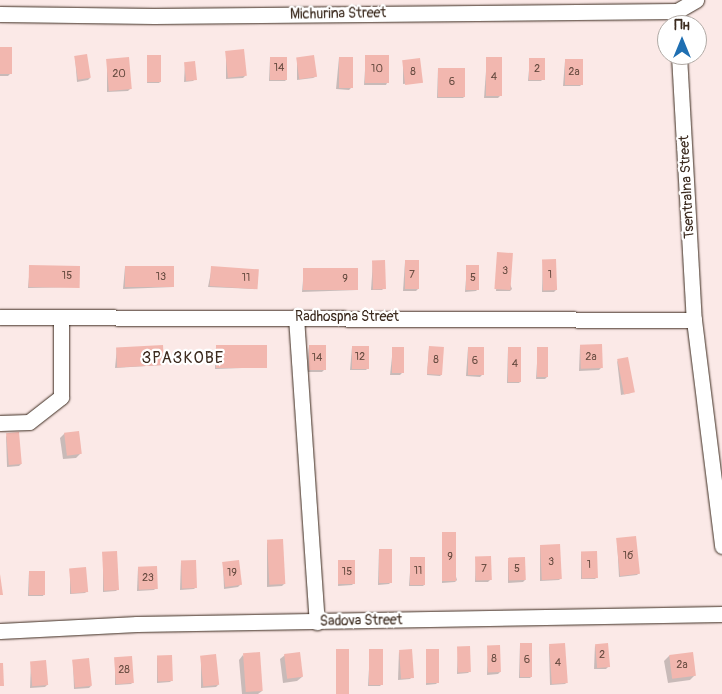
<!DOCTYPE html>
<html>
<head>
<meta charset="utf-8">
<style>
	body { margin:0 }
	#map { position:relative; width:722px; height:694px; overflow:hidden; background:#fbe9e7; font-family:Pangolin,sans-serif }
	div>[style] { position:absolute }
	[style*='--x'] { left:calc(var(--x)*1px); top:calc(var(--y)*1px); width:calc(var(--w)*1px); rotate:calc(var(--a)*1deg) }
	.shadow>* { inset:0; background:#0003 }
	.building>* { inset:0; background:#f2b7af; transform-origin:0 0 }
	.roads { filter:drop-shadow(0 0 1px #3b2a1e) drop-shadow(0 0 1px #3b2a1e) }
	.street>* { height:15px; margin:-7.5px; padding:0 7.5px; transform-origin:7.5px; border-radius:7.5px; background:#fff }
	span { translate:-50% -50%; white-space:nowrap; text-align:center; line-height:1.15; -webkit-text-stroke:4.5px #fff; paint-order:stroke }
	.number-label { font-size:11px; color:#694d42 }
	.number-label span { -webkit-text-stroke-width:0 }
	.street-label { font-size:14px; color:#3b2a1e }
	.quarter-label { font-size:16px; color:#3b2a1e; letter-spacing:1px }
	.north { position:absolute; left:657px; top:15px; width:50px; height:50px; box-sizing:border-box; background:#fff; border:1px solid #b1aaa5; border-radius:50%; rotate:0deg; font-size:14px; font-weight:700; line-height:20px; text-align:center; color:#3b2a1e }
	.north::after { content:''; display:block; margin:auto; width:18px; height:22px; background:#1f6fb2; clip-path:polygon(50% 0,100% 100%,50% 72%,0 100%) }
</style>
</head>
<body>
<div id="map">
	<div class="shadow">
		<i style="clip-path:polygon(0 48px,10px 74px,8px 76px,0 76px)"></i>
		<i style="clip-path:polygon(226px 52px,245px 76px,243px 78px,226px 79px)"></i>
		<i style="clip-path:polygon(148px 56px,161px 81px,159px 83px,147px 83px)"></i>
		<i style="clip-path:polygon(366px 56px,387px 83px,386px 85px,364px 85px)"></i>
		<i style="clip-path:polygon(75px 57px,90px 78px,88px 80px,77px 82px)"></i>
		<i style="clip-path:polygon(297px 58px,315px 77px,313px 78px,297px 80px)"></i>
		<i style="clip-path:polygon(339px 58px,351px 88px,349px 90px,336px 89px)"></i>
		<i style="clip-path:polygon(487px 58px,500px 96px,498px 98px,484px 98px)"></i>
		<i style="clip-path:polygon(270px 59px,287px 79px,285px 81px,269px 81px)"></i>
		<i style="clip-path:polygon(530px 59px,543px 79px,541px 81px,528px 81px)"></i>
		<i style="clip-path:polygon(107px 60px,130px 89px,128px 91px,107px 92px)"></i>
		<i style="clip-path:polygon(565px 61px,582px 84px,580px 86px,563px 86px)"></i>
		<i style="clip-path:polygon(403px 62px,421px 82px,403px 84px)"></i>
		<i style="clip-path:polygon(185px 63px,195px 79px,193px 81px,184px 82px)"></i>
		<i style="clip-path:polygon(438px 69px,465px 96px,463px 98px,437px 98px)"></i>
		<i style="clip-path:polygon(498px 254px,512px 289px,510px 291px,496px 291px)"></i>
		<i style="clip-path:polygon(543px 261px,556px 290px,554px 292px,542px 292px)"></i>
		<i style="clip-path:polygon(373px 262px,384px 288px,382px 290px,371px 290px)"></i>
		<i style="clip-path:polygon(405px 262px,418px 289px,416px 291px,403px 291px)"></i>
		<i style="clip-path:polygon(30px 266px,78px 287px,28px 288px)"></i>
		<i style="clip-path:polygon(467px 266px,478px 289px,476px 291px,465px 292px)"></i>
		<i style="clip-path:polygon(125px 267px,173px 287px,123px 289px)"></i>
		<i style="clip-path:polygon(212px 267px,256px 289px,208px 287px)"></i>
		<i style="clip-path:polygon(304px 269px,357px 290px,302px 292px)"></i>
		<i style="clip-path:polygon(309px 346px,324px 370px,322px 372px,307px 372px)"></i>
		<i style="clip-path:polygon(580px 346px,601px 368px,599px 370px,579px 371px)"></i>
		<i style="clip-path:polygon(216px 347px,266px 367px,215px 369px)"></i>
		<i style="clip-path:polygon(352px 347px,368px 368px,366px 370px,350px 370px)"></i>
		<i style="clip-path:polygon(117px 348px,162px 365px,115px 368px)"></i>
		<i style="clip-path:polygon(393px 348px,402px 373px,400px 375px,390px 375px)"></i>
		<i style="clip-path:polygon(429px 348px,442px 374px,440px 376px,427px 375px)"></i>
		<i style="clip-path:polygon(468px 348px,482px 375px,480px 377px,466px 376px)"></i>
		<i style="clip-path:polygon(538px 348px,547px 377px,545px 379px,536px 379px)"></i>
		<i style="clip-path:polygon(508px 349px,521px 381px,519px 383px,507px 383px)"></i>
		<i style="clip-path:polygon(617px 360px,633px 391px,631px 393px,621px 395px)"></i>
		<i style="clip-path:polygon(65px 433px,81px 453px,76px 458px,63px 459px,60px 438px)"></i>
		<i style="clip-path:polygon(6px 435px,21px 464px,19px 466px,7px 467px)"></i>
		<i style="clip-path:polygon(442px 533px,457px 580px,455px 582px,442px 583px)"></i>
		<i style="clip-path:polygon(617px 540px,639px 573px,637px 575px,619px 577px)"></i>
		<i style="clip-path:polygon(267px 541px,284px 584px,282px 586px,267px 587px)"></i>
		<i style="clip-path:polygon(540px 546px,561px 578px,559px 580px,540px 581px)"></i>
		<i style="clip-path:polygon(379px 550px,391px 582px,389px 584px,378px 585px)"></i>
		<i style="clip-path:polygon(103px 553px,118px 589px,116px 591px,103px 592px)"></i>
		<i style="clip-path:polygon(581px 553px,597px 577px,595px 579px,581px 579px)"></i>
		<i style="clip-path:polygon(411px 558px,425px 584px,423px 586px,409px 586px)"></i>
		<i style="clip-path:polygon(476px 558px,490px 580px,488px 582px,475px 582px)"></i>
		<i style="clip-path:polygon(508px 560px,525px 580px,523px 582px,508px 583px)"></i>
		<i style="clip-path:polygon(339px 561px,354px 583px,352px 585px,338px 586px)"></i>
		<i style="clip-path:polygon(181px 562px,196px 587px,194px 589px,180px 590px)"></i>
		<i style="clip-path:polygon(223px 563px,240px 585px,238px 587px,224px 589px)"></i>
		<i style="clip-path:polygon(138px 568px,156px 588px,154px 590px,137px 591px)"></i>
		<i style="clip-path:polygon(70px 569px,87px 591px,85px 593px,70px 594px)"></i>
		<i style="clip-path:polygon(29px 572px,44px 594px,43px 596px,28px 596px)"></i>
		<i style="clip-path:polygon(520px 644px,532px 676px,530px 678px,519px 678px)"></i>
		<i style="clip-path:polygon(549px 645px,567px 682px,565px 684px,550px 685px)"></i>
		<i style="clip-path:polygon(595px 645px,608px 667px,606px 669px,594px 669px)"></i>
		<i style="clip-path:polygon(488px 647px,500px 672px,498px 674px,487px 675px)"></i>
		<i style="clip-path:polygon(458px 648px,470px 671px,468px 673px,457px 674px)"></i>
		<i style="clip-path:polygon(336px 650px,348px 694px,336px 694px)"></i>
		<i style="clip-path:polygon(427px 650px,438px 682px,436px 684px,426px 685px)"></i>
		<i style="clip-path:polygon(370px 651px,382px 684px,380px 686px,368px 686px)"></i>
		<i style="clip-path:polygon(399px 651px,412px 677px,410px 679px,398px 680px)"></i>
		<i style="clip-path:polygon(692px 653px,695px 675px,690px 680px,668px 683px,664px 661px,669px 656px)"></i>
		<i style="clip-path:polygon(243px 655px,262px 691px,258px 694px,242px 694px,239px 660px)"></i>
		<i style="clip-path:polygon(285px 655px,302px 677px,297px 681px,283px 683px,280px 659px)"></i>
		<i style="clip-path:polygon(201px 656px,218px 685px,216px 687px,201px 688px)"></i>
		<i style="clip-path:polygon(157px 657px,172px 680px,170px 682px,157px 683px)"></i>
		<i style="clip-path:polygon(115px 659px,133px 682px,131px 684px,115px 685px)"></i>
		<i style="clip-path:polygon(73px 661px,91px 686px,89px 688px,74px 689px)"></i>
		<i style="clip-path:polygon(31px 663px,47px 685px,45px 687px,30px 688px)"></i>
	</div>
	<div class="building">
		<i style="left:0;top:47px;width:12px;height:27px"></i>
		<i style="left:244px;top:49px;width:27px;height:19px;rotate:84deg"></i>
		<i style="left:87px;top:54px;width:24px;height:13px;rotate:81deg"></i>
		<i style="left:147px;top:55px;width:14px;height:27px"></i>
		<i style="left:314px;top:55px;width:22px;height:18px;rotate:82deg"></i>
		<i style="left:365px;top:55px;width:24px;height:28px"></i>
		<i style="left:129px;top:57px;width:32px;height:23px;rotate:85deg"></i>
		<i style="left:270px;top:57px;width:17px;height:23px"></i>
		<i style="left:339px;top:57px;width:14px;height:31px"></i>
		<i style="left:486px;top:57px;width:16px;height:39px"></i>
		<i style="left:420px;top:58px;width:25px;height:18px;rotate:83deg"></i>
		<i style="left:529px;top:58px;width:16px;height:22px"></i>
		<i style="left:583px;top:59px;width:26px;height:18px;rotate:90deg"></i>
		<i style="left:195px;top:61px;width:19px;height:11px;rotate:84deg"></i>
		<i style="left:438px;top:68px;width:27px;height:29px"></i>
		<i style="left:497px;top:252px;width:16px;height:37px;rotate:4deg"></i>
		<i style="left:556px;top:259px;width:31px;height:14px;rotate:88deg"></i>
		<i style="left:385px;top:260px;width:29px;height:13px;rotate:88deg"></i>
		<i style="left:405px;top:260px;width:14px;height:29px"></i>
		<i style="left:29px;top:265px;width:51px;height:22px;rotate:1deg"></i>
		<i style="left:466px;top:265px;width:13px;height:25px"></i>
		<i style="left:125px;top:266px;width:49px;height:21px"></i>
		<i style="left:211px;top:266px;width:48px;height:20px;rotate:4deg"></i>
		<i style="left:303px;top:268px;width:55px;height:22px"></i>
		<i style="left:602px;top:344px;width:24px;height:22px;rotate:88deg"></i>
		<i style="left:163px;top:345px;width:20px;height:47px;rotate:87deg"></i>
		<i style="left:216px;top:345px;width:51px;height:23px"></i>
		<i style="left:309px;top:345px;width:17px;height:25px"></i>
		<i style="left:352px;top:346px;width:17px;height:23px"></i>
		<i style="left:429px;top:346px;width:15px;height:28px;rotate:4deg"></i>
		<i style="left:392px;top:347px;width:12px;height:26px"></i>
		<i style="left:468px;top:347px;width:16px;height:28px"></i>
		<i style="left:508px;top:347px;width:13px;height:35px"></i>
		<i style="left:537px;top:347px;width:11px;height:30px"></i>
		<i style="left:628px;top:357px;width:36px;height:11px;rotate:79deg"></i>
		<i style="left:79px;top:431px;width:23px;height:15px;rotate:83deg"></i>
		<i style="left:19px;top:432px;width:32px;height:13px;rotate:85deg"></i>
		<i style="left:442px;top:532px;width:14px;height:49px"></i>
		<i style="left:636px;top:536px;width:38px;height:20px;rotate:84deg"></i>
		<i style="left:283px;top:539px;width:45px;height:16px;rotate:87deg"></i>
		<i style="left:560px;top:544px;width:35px;height:20px;rotate:87deg"></i>
		<i style="left:379px;top:549px;width:13px;height:34px"></i>
		<i style="left:117px;top:551px;width:39px;height:15px;rotate:87deg"></i>
		<i style="left:597px;top:551px;width:27px;height:16px;rotate:88deg"></i>
		<i style="left:491px;top:556px;width:24px;height:16px;rotate:88deg"></i>
		<i style="left:410px;top:557px;width:15px;height:28px"></i>
		<i style="left:525px;top:557px;width:23px;height:17px;rotate:88deg"></i>
		<i style="left:196px;top:560px;width:28px;height:15px;rotate:88deg"></i>
		<i style="left:239px;top:560px;width:25px;height:17px;rotate:83deg"></i>
		<i style="left:338px;top:560px;width:17px;height:24px"></i>
		<i style="left:157px;top:566px;width:23px;height:19px;rotate:88deg"></i>
		<i style="left:86px;top:567px;width:25px;height:17px;rotate:85deg"></i>
		<i style="left:29px;top:571px;width:16px;height:24px"></i>
		<i style="clip-path:polygon(0 574px,3px 595px,0 595px)"></i>
		<i style="left:520px;top:643px;width:12px;height:34px"></i>
		<i style="left:565px;top:643px;width:40px;height:16px;rotate:86deg"></i>
		<i style="left:608px;top:643px;width:24px;height:13px;rotate:85deg"></i>
		<i style="left:500px;top:645px;width:27px;height:13px;rotate:88deg"></i>
		<i style="left:470px;top:646px;width:26px;height:13px;rotate:88deg"></i>
		<i style="left:336px;top:649px;width:13px;height:45px"></i>
		<i style="left:369px;top:649px;width:14px;height:36px"></i>
		<i style="left:412px;top:649px;width:29px;height:13px;rotate:86deg"></i>
		<i style="left:426px;top:649px;width:13px;height:34px"></i>
		<i style="left:260px;top:652px;width:39px;height:17px;rotate:86deg"></i>
		<i style="left:300px;top:652px;width:25px;height:16px;rotate:83deg"></i>
		<i style="left:693px;top:652px;width:24px;height:24px;rotate:83deg"></i>
		<i style="left:216px;top:654px;width:31px;height:16px;rotate:84deg"></i>
		<i style="left:172px;top:655px;width:26px;height:15px;rotate:88deg"></i>
		<i style="left:132px;top:656px;width:27px;height:18px;rotate:86deg"></i>
		<i style="left:89px;top:658px;width:28px;height:17px;rotate:84deg"></i>
		<i style="left:46px;top:660px;width:25px;height:16px;rotate:85deg"></i>
		<i style="clip-path:polygon(0 663px,3px 663px,4px 686px,0 686px)"></i>
	</div>
	<div class="roads">
		<div class="street">
			<i style="--x:0;--y:14;--w:154;--a:0.7"></i>
			<i style="--x:154;--y:16;--w:523;--a:-0.55"></i>
			<i style="--x:678;--y:25;--w:14;--a:-94"></i>
			<i style="--x:677;--y:11;--w:22;--a:-30"></i>
			<i style="--x:679;--y:55;--w:265;--a:86.8"></i>
			<i style="--x:694;--y:320;--w:228;--a:82.9"></i>
			<i style="--x:0;--y:317;--w:694;--a:0.25"></i>
			<i style="--x:296;--y:317;--w:306;--a:86.1"></i>
			<i style="--x:0;--y:423;--w:29;--a:-2"></i>
			<i style="--x:29;--y:422;--w:41;--a:-38"></i>
			<i style="--x:61;--y:397;--w:80;--a:-90"></i>
			<i style="--x:0;--y:631;--w:137;--a:-2.9"></i>
			<i style="--x:137;--y:624;--w:585;--a:-0.98"></i>
		</div>
	</div>
	<div class="number-label">
		<span style="left:279px;top:68px">14</span>
		<span style="left:377px;top:69px">10</span>
		<span style="left:537px;top:69px">2</span>
		<span style="left:413px;top:72px">8</span>
		<span style="left:574px;top:72px">2а</span>
		<span style="left:119px;top:74px">20</span>
		<span style="left:494px;top:77px">4</span>
		<span style="left:452px;top:82px">6</span>
		<span style="left:505px;top:271px">3</span>
		<span style="left:412px;top:275px">7</span>
		<span style="left:550px;top:275px">1</span>
		<span style="left:67px;top:276px">15</span>
		<span style="left:161px;top:277px">13</span>
		<span style="left:246px;top:278px">11</span>
		<span style="left:473px;top:278px">5</span>
		<span style="left:345px;top:279px">9</span>
		<span style="left:360px;top:357px">12</span>
		<span style="left:591px;top:357px">2а</span>
		<span style="left:317px;top:358px">14</span>
		<span style="left:436px;top:360px">8</span>
		<span style="left:475px;top:361px">6</span>
		<span style="left:515px;top:364px">4</span>
		<span style="left:628px;top:556px">1б</span>
		<span style="left:450px;top:557px">9</span>
		<span style="left:551px;top:562px">3</span>
		<span style="left:589px;top:565px">1</span>
		<span style="left:484px;top:569px">7</span>
		<span style="left:517px;top:569px">5</span>
		<span style="left:418px;top:571px">11</span>
		<span style="left:347px;top:572px">15</span>
		<span style="left:232px;top:573px">19</span>
		<span style="left:148px;top:578px">23</span>
		<span style="left:602px;top:655px">2</span>
		<span style="left:494px;top:659px">8</span>
		<span style="left:527px;top:660px">6</span>
		<span style="left:558px;top:663px">4</span>
		<span style="left:682px;top:665px">2а</span>
		<span style="left:124px;top:670px">28</span>
	</div>
	<div class="street-label">
		<span style="left:338px;top:14px;rotate:-1deg">Michurina Street</span>
		<span style="left:687px;top:187px;rotate:-93deg">Tsentralna Street</span>
		<span style="left:347px;top:317px">Radhospna Street</span>
		<span style="left:361px;top:621px;rotate:-1deg">Sadova Street</span>
	</div>
	<div class="quarter-label">
		<span style="left:183px;top:358px">ЗРАЗКОВЕ</span>
	</div>
	<div class="north">Пн</div>
</div>
</body>
</html>
